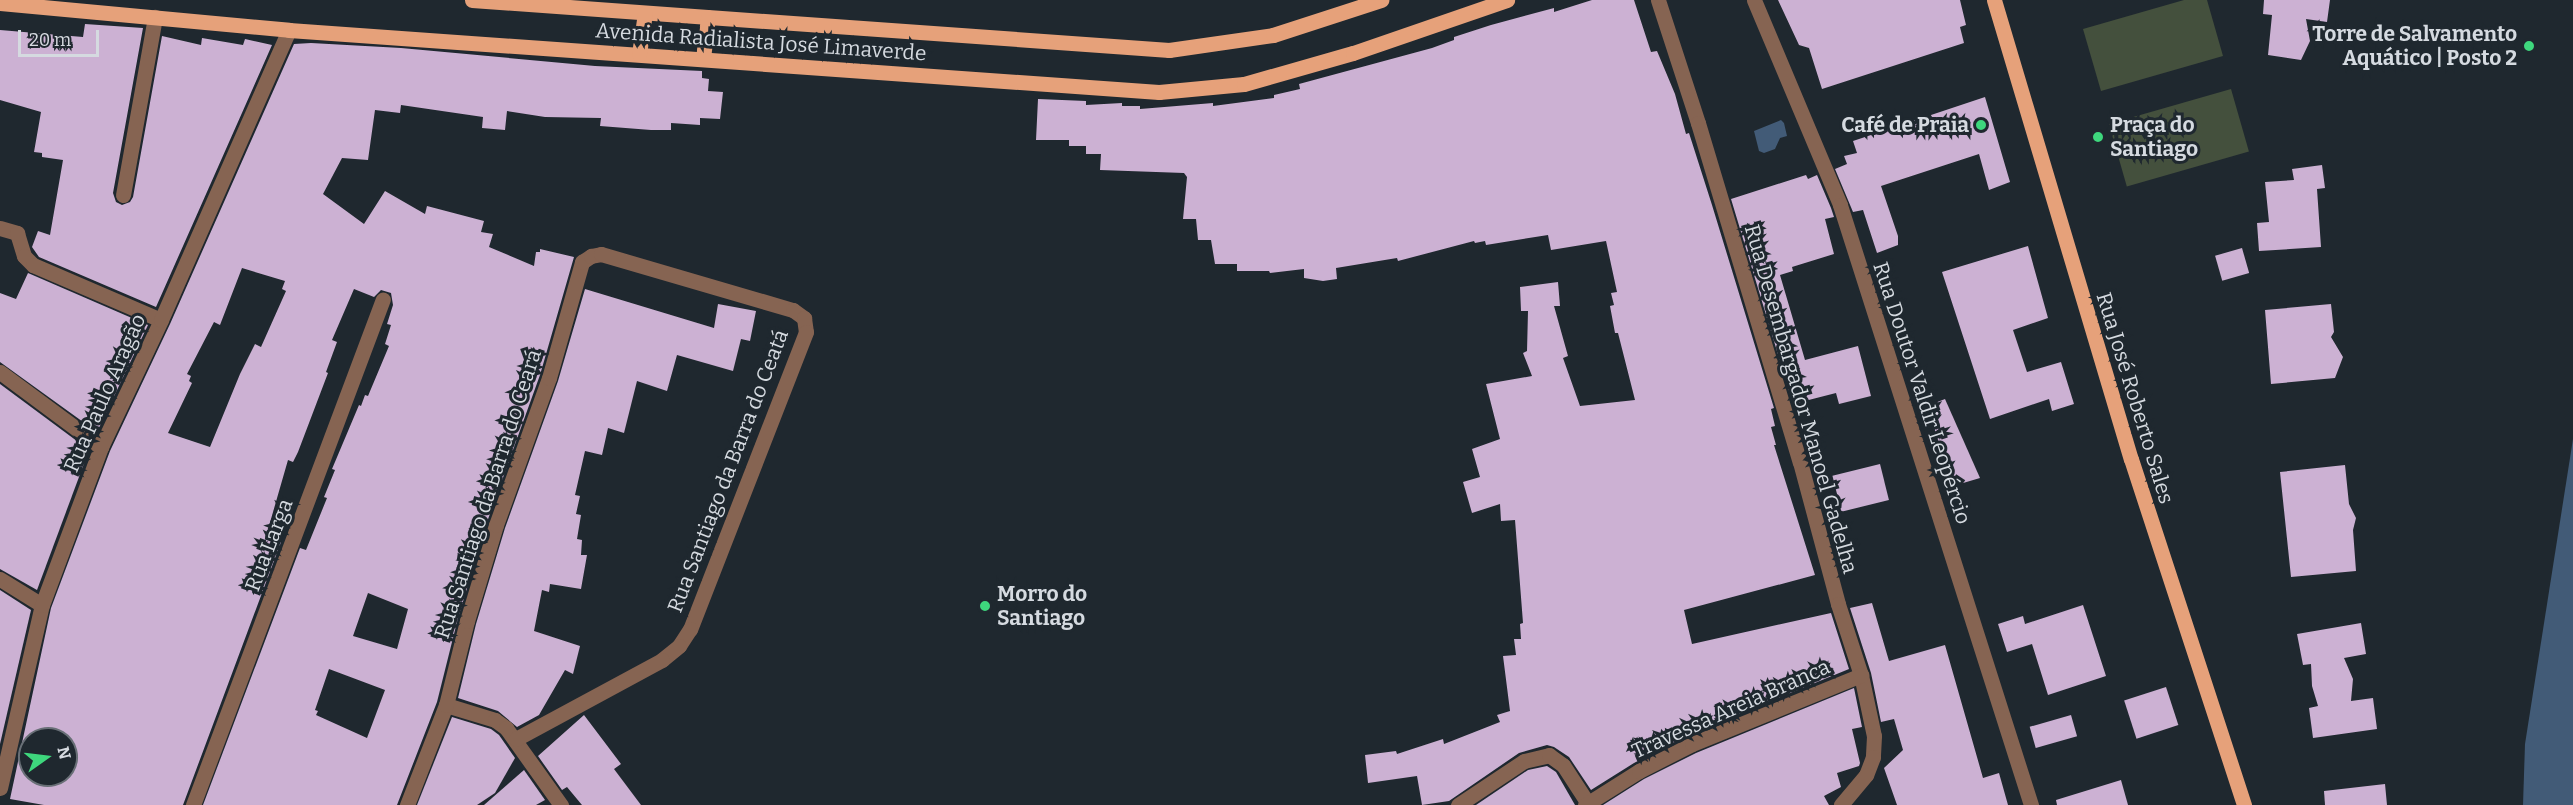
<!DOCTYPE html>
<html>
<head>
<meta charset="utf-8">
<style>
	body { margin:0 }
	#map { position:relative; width:2573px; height:805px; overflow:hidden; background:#1f282f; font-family:Bitter,serif }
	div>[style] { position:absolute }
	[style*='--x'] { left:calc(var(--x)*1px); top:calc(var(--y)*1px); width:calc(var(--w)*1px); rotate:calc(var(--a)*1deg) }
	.green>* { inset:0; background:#44503d; transform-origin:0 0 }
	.water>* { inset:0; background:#425b77 }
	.building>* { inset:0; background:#ccb1d3; transform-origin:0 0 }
	.minor>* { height:15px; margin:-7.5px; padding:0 7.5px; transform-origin:7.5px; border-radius:7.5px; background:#866452 }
	.major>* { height:15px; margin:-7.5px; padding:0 7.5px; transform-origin:7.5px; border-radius:7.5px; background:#e6a17a }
	.dots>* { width:16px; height:16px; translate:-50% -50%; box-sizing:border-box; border:3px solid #1f282f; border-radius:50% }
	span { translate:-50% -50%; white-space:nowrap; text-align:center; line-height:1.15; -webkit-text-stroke:6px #1f282f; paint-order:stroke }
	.poi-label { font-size:21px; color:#d5dae0; font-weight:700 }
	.right { translate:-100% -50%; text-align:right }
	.left { translate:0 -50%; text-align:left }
	.street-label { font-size:21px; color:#d5dae0 }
	.north { position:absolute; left:18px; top:727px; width:60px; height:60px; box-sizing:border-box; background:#1f282f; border:2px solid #686f76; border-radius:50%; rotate:76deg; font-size:16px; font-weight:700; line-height:24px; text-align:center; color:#d5dae0 }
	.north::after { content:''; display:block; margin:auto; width:21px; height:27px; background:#3ed77d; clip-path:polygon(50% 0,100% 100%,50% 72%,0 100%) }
	.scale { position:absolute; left:18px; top:30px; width:81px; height:27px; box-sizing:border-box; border:3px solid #d5dae0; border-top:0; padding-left:8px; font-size:18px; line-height:21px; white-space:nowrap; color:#d5dae0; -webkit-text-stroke:4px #1f282f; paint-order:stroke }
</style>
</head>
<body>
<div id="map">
	<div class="green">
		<i style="clip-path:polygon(2184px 0,2207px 0,2223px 56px,2101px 91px,2083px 29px)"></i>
		<i style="left:2231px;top:89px;width:65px;height:127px;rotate:74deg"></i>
	</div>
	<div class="water">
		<i style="clip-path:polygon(1781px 120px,1784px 123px,1787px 136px,1780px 138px,1775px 149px,1764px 153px,1759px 151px,1754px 131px)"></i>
		<i style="clip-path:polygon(2573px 439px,2573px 805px,2523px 805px,2525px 744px)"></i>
	</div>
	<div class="building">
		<i style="clip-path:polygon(1592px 0,1634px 0,1651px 52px,1657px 51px,1675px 94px,1686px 134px,1689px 133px,1712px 205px,1774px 408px,1771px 409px,1775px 426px,1771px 427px,1776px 445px,1774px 445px,1815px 575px,1684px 610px,1692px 644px,1831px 613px,1849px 669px,1688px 735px,1634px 763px,1591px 790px,1569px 757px,1554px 747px,1547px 745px,1519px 753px,1449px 801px,1422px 805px,1417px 776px,1368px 783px,1365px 755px,1396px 751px,1397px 754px,1443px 739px,1444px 744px,1500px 722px,1497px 715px,1510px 711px,1503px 656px,1516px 655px,1514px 639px,1521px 639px,1520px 624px,1523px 623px,1515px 520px,1501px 521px,1500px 504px,1472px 513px,1463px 482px,1480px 477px,1472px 449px,1500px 439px,1486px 384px,1532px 376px,1523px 353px,1527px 351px,1528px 311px,1521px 311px,1520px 287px,1558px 282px,1560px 306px,1554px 306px,1568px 356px,1563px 358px,1580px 406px,1635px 400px,1618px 333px,1615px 333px,1610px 306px,1614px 305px,1611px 293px,1617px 292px,1606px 241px,1551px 250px,1548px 235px,1486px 245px,1485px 241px,1475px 243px,1474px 241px,1398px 261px,1397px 258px,1336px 268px,1337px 279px,1323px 281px,1304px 278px,1304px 269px,1270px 273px,1269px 271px,1237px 271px,1237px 264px,1215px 264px,1211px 240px,1198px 240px,1196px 219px,1183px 219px,1187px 177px,1184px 173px,1100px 170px,1101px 154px,1086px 154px,1086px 146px,1069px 146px,1069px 140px,1036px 140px,1038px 99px,1086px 101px,1086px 105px,1122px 103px,1122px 106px,1140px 106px,1140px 109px,1213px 103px,1213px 106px,1274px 98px,1274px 95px,1300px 89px,1299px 84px,1432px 48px,1454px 40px,1454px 37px,1491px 25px,1554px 8px,1554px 12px)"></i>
		<i style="clip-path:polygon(1778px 0,1960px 0,1966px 25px,1960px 27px,1964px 43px,1822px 89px,1809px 48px,1799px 45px)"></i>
		<i style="clip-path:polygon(2264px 0,2330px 0,2327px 22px,2306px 19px,2310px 41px,2301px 60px,2268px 55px,2272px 15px,2263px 14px)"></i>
		<i style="clip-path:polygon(85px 24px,143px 28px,113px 193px,116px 202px,122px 205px,130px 202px,133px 197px,162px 36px,201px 45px,202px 38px,243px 45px,245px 39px,272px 45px,156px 307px,39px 257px,32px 247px,38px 231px,50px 235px,63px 160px,42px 157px,42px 153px,34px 152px,41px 112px,0 100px,0 30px,83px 37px)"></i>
		<i style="clip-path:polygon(evenodd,311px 43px,401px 48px,595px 66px,702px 71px,702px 78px,709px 79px,708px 91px,723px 92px,720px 119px,700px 118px,700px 125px,671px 123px,671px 130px,651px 130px,600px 126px,601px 118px,545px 117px,507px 111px,505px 130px,482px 128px,483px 117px,401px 105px,400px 113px,375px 110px,368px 160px,342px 158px,323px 194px,364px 224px,385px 191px,425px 214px,427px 206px,484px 221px,481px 232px,493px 234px,489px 247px,534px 266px,536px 252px,540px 252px,540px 249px,574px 257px,540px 375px,487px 522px,458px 618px,437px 702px,397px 805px,203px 805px,300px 548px,306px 550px,327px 498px,324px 497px,335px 470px,332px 469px,359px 405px,361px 406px,365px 395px,368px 396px,389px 346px,385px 344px,391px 325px,387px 324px,393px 305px,391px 293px,381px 290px,374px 297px,354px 289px,332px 340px,337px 342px,326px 372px,328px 373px,298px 452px,293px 462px,288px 460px,269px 526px,267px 539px,281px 542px,183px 805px,44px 805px,10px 799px,51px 608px,110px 451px,170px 324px,294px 44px,311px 43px,242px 268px,285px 281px,282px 289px,286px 291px,261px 347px,255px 344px,240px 374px,210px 447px,168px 433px,192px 383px,189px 381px,191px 376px,187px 374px,214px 322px,220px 325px,242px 268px,311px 43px,368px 593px,408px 609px,397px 649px,353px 636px,368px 593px,311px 43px,329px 669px,385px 690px,367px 738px,316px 715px,318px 711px,315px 710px,329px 669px,311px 43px,30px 739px,66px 739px,66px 775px,30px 775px,30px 739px)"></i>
		<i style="clip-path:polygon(1985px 97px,2010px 182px,1989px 190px,1979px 154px,1881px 186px,1898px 236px,1898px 245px,1877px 253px,1863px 210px,1853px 212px,1835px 169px,1847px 164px,1844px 156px,1857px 153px,1853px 141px)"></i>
		<i style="clip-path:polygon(2322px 165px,2325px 188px,2317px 189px,2321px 247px,2259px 251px,2257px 223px,2269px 222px,2265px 182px,2294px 180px,2292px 169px)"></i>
		<i style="clip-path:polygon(1806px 175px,1808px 179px,1817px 175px,1831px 208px,1834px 217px,1825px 219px,1834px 254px,1792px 267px,1793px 271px,1780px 275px,1805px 360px,1858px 346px,1871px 396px,1839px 404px,1836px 393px,1793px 404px,1731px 199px)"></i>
		<i style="clip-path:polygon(2028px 246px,2048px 318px,2013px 330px,2027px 372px,2061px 362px,2074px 404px,2052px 411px,2049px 399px,1990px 419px,1942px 272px)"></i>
		<i style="left:2242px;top:248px;width:26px;height:28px;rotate:74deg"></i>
		<i style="clip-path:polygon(28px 273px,148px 325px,97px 432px,0 362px,0 293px,16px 299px)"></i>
		<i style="clip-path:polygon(585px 289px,714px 328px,718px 304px,756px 311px,750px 341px,741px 339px,733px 371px,677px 355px,667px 391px,637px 381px,624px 433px,608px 428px,602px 455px,585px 451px,575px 495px,580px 496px,576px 514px,581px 515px,577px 539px,582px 540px,581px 555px,587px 555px,581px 589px,550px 584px,549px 592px,542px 590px,534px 631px,580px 646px,573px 674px,565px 670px,539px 715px,517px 727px,498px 711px,458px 698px,476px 624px,505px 528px,558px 381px)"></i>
		<i style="clip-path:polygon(2331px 304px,2334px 332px,2331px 337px,2343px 357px,2335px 378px,2271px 384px,2265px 310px)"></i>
		<i style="clip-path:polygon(0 384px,89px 450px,37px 590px,0 569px)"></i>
		<i style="clip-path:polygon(1945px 399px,1980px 478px,1953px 486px,1927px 406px)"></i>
		<i style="left:1880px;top:464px;width:37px;height:49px;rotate:76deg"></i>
		<i style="clip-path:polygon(2345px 465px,2349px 504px,2356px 518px,2353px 530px,2356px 571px,2291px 577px,2280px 472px)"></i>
		<i style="clip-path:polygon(0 590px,31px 610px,0 744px)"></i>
		<i style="clip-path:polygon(1872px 603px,1889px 661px,1945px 645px,1983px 778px,1999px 773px,2008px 805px,1897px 805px,1884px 768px,1903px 750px,1894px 719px,1881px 722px,1871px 673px,1850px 608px)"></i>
		<i style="clip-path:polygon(2083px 605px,2106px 676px,2048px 695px,2032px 644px,2007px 652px,1998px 624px,2023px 616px,2025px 624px)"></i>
		<i style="clip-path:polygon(2361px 623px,2366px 654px,2344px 658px,2353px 679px,2351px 701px,2373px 698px,2377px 729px,2313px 738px,2309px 708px,2318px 706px,2312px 686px,2311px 664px,2303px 665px,2297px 634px)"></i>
		<i style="left:2166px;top:687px;width:40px;height:44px;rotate:72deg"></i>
		<i style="clip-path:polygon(1854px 688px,1862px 727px,1852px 729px,1860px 763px,1859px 766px,1837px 773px,1841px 787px,1824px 796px,1829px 805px,1603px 805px,1644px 779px,1696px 753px)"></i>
		<i style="clip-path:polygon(584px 715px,621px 764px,614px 769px,641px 805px,582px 805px,567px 787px,562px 790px,538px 756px)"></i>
		<i style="left:2071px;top:715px;width:22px;height:43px;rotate:74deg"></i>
		<i style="clip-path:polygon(452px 717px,491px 729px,499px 735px,515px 758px,495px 793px,477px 805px,417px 805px)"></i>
		<i style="clip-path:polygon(1547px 766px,1556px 772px,1575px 805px,1476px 805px,1528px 770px)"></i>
		<i style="clip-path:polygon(524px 770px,545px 800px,536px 805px,484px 805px)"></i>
		<i style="clip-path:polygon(2121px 780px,2128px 805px,2057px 805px,2056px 800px)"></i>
		<i style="clip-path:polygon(2385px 784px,2387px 805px,2325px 805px,2324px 791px)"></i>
	</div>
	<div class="minor">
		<i style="--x:1658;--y:0;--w:129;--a:72"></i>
		<i style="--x:1698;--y:123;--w:354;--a:73.3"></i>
		<i style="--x:1800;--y:462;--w:147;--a:75"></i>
		<i style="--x:1838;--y:604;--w:75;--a:72.1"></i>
		<i style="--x:1861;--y:675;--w:62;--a:78"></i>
		<i style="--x:1874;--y:736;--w:21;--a:93"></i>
		<i style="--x:1873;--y:757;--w:19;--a:111"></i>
		<i style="--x:1866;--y:775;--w:39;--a:130"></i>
		<i style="--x:1754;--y:0;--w:222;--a:67.2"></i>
		<i style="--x:1840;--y:205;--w:630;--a:72.34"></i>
		<i style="--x:123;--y:195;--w:181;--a:-79.8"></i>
		<i style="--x:0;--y:228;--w:18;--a:16"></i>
		<i style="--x:17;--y:233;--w:24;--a:73"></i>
		<i style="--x:24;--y:256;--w:13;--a:45"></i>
		<i style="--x:33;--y:265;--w:139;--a:23.3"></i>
		<i style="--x:0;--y:372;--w:126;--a:36.6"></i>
		<i style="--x:0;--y:579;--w:49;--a:31.8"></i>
		<i style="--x:446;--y:705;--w:51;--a:17"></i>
		<i style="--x:495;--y:720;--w:14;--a:36"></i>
		<i style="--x:506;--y:728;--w:95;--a:54.5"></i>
		<i style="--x:0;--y:788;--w:188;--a:-77.1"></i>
		<i style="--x:42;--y:605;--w:169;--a:-69.5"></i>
		<i style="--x:101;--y:447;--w:140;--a:-64.7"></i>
		<i style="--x:161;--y:320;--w:317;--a:-66.2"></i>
		<i style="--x:193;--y:805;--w:540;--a:-69.42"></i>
		<i style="--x:407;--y:805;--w:107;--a:-68.7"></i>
		<i style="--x:446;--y:705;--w:87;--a:-76"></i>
		<i style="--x:467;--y:621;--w:100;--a:-73.2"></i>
		<i style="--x:496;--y:525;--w:156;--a:-70.2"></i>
		<i style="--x:549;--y:378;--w:121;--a:-74.1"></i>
		<i style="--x:582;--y:262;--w:11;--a:-34"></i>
		<i style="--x:591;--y:256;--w:10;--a:-11"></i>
		<i style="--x:601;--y:254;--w:200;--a:16.3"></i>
		<i style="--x:793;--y:310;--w:14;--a:36"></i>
		<i style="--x:804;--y:318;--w:14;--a:82"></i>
		<i style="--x:806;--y:332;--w:319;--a:111.3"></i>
		<i style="--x:690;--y:629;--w:20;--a:123"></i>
		<i style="--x:679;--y:646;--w:22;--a:141"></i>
		<i style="--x:662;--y:660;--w:166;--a:151.6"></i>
		<i style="--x:1458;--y:805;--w:79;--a:-33.7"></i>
		<i style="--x:1524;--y:761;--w:26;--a:-13"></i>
		<i style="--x:1549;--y:755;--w:17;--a:36"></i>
		<i style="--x:1563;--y:765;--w:44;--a:57"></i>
		<i style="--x:1585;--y:805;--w:64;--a:-32.2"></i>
		<i style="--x:1639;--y:771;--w:59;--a:-27"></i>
		<i style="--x:1692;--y:744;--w:183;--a:-22.2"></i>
	</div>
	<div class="major">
		<i style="--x:472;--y:0;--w:699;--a:4.1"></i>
		<i style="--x:1169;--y:50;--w:105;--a:-8.2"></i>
		<i style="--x:1273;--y:35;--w:114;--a:-18"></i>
		<i style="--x:1994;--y:0;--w:479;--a:73.4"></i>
		<i style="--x:2131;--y:459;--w:364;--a:71.9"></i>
		<i style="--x:0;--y:3;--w:290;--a:5.3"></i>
		<i style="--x:289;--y:30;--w:872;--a:4.08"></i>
		<i style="--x:1159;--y:92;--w:85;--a:-5.4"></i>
		<i style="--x:1244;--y:84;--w:113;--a:-15.9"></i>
		<i style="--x:1353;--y:53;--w:163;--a:-19"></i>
		<i style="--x:639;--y:54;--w:41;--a:-81.7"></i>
		<i style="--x:703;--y:58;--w:41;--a:-83"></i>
	</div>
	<div class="dots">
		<i style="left:2529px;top:46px;background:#3ed77d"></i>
		<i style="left:1981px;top:125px;background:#3ed77d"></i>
		<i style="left:2098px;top:137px;background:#3ed77d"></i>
		<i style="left:985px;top:606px;background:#3ed77d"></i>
	</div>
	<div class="poi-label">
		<span class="right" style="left:2517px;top:46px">Torre de Salvamento<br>Aquático | Posto 2</span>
		<span class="right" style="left:1969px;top:125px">Café de Praia</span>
		<span class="left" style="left:2110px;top:137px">Praça do<br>Santiago</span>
		<span class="left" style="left:997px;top:606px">Morro do<br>Santiago</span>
	</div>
	<div class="street-label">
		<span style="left:761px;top:42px;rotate:4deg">Avenida Radialista José Limaverde</span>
		<span style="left:105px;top:393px;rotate:-66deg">Rua Paulo Aragão</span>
		<span style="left:1922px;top:393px;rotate:72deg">Rua Doutor Valdir Leopércio</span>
		<span style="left:2135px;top:398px;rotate:73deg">Rua José Roberto Sales</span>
		<span style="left:1801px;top:399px;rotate:74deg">Rua Desembargador Manoel Gadelha</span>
		<span style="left:728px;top:471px;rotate:-69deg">Rua Santiago da Barra do Ceatá</span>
		<span style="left:488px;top:494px;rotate:-72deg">Rua Santiago da Barra do Ceará</span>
		<span style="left:269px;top:545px;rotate:-69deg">Rua Larga</span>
		<span style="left:1731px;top:709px;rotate:-24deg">Travessa Areia Branca</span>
	</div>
	<div class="north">N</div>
	<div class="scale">20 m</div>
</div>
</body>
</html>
